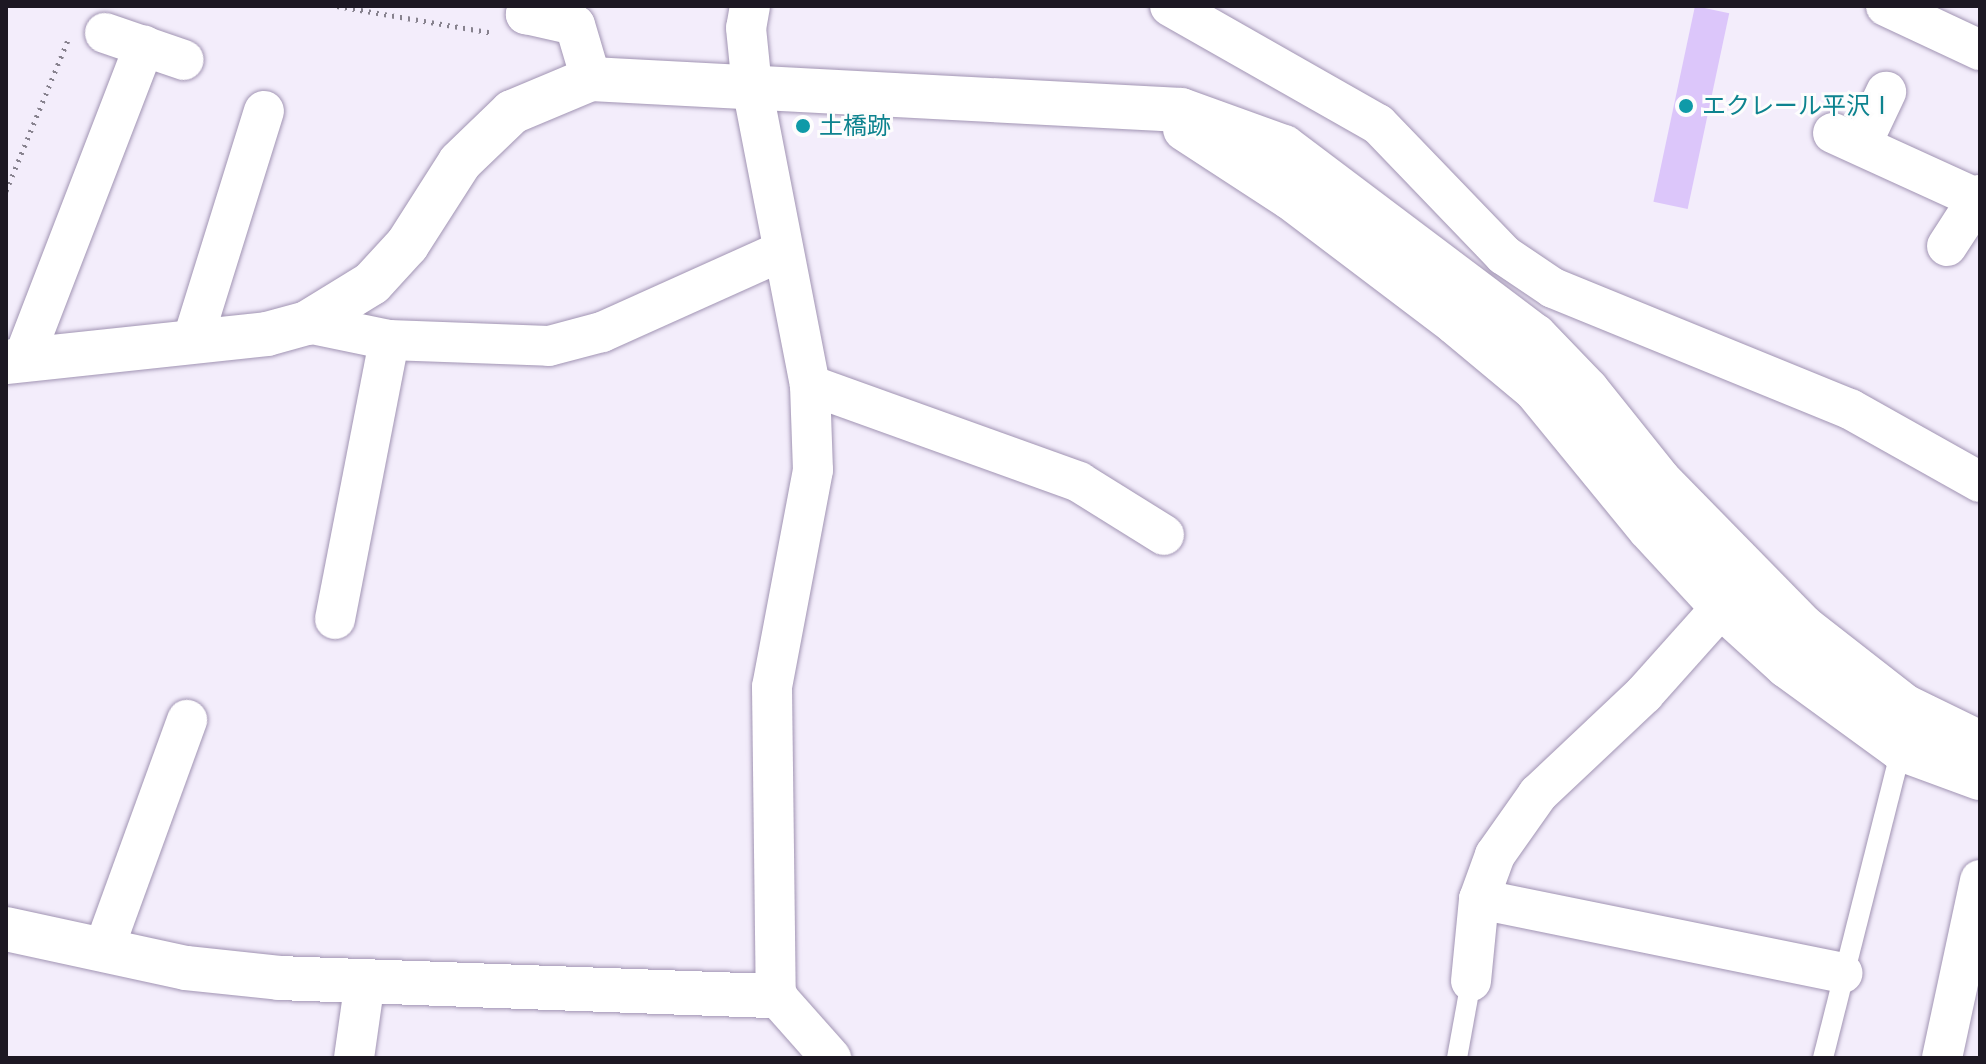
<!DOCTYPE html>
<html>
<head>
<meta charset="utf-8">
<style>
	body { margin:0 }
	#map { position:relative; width:1986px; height:1064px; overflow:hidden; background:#f3edfb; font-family:Mulish,"Noto Sans JP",sans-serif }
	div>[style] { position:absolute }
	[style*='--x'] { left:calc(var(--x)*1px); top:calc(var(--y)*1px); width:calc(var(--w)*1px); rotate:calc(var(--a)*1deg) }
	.building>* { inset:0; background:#dcc6fa; transform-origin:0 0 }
	.path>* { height:5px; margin-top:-2.5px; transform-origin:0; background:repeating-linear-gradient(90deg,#87828e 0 2px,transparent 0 8px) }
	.roads { filter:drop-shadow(0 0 2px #a194b3) drop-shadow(0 0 2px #a194b3) }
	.service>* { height:20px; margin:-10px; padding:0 10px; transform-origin:10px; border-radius:10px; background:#fff }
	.minor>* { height:40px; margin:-20px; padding:0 20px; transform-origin:20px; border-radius:20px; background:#fff }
	.tertiary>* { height:44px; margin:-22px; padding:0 22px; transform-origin:22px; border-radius:22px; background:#fff }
	.dots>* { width:22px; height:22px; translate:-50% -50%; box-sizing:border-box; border:4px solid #fdfdfd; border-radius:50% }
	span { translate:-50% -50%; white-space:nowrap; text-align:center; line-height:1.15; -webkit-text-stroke:6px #fdfdfd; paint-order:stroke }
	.culture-label { font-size:24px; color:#0d838f }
	.left { translate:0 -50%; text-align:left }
	.frame { position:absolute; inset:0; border:8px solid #1d1823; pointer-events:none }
</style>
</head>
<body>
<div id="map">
	<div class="building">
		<i style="left:1695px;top:6px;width:35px;height:200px;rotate:12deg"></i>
	</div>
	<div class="path">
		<i style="--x:337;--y:6;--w:159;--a:9.8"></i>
		<i style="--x:6;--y:191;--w:163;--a:-67.7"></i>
	</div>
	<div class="roads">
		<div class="service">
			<i style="--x:1457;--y:1058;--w:78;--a:-79.7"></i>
			<i style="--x:1823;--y:1058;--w:319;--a:-75.8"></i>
		</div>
		<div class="minor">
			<i style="--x:529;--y:6;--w:9;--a:111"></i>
			<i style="--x:526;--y:14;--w:50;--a:12.7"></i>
			<i style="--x:575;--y:25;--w:56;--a:73.5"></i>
			<i style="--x:750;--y:6;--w:22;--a:100"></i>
			<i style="--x:746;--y:28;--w:59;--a:84.2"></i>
			<i style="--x:752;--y:87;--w:304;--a:79"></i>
			<i style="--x:810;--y:385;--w:85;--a:88"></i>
			<i style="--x:813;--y:470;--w:221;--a:100.7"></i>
			<i style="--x:772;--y:687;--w:309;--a:89.3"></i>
			<i style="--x:776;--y:996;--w:83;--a:48.4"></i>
			<i style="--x:1170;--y:6;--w:239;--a:29.6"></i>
			<i style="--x:1378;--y:124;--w:182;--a:46.1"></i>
			<i style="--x:1504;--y:255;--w:59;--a:34"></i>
			<i style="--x:1553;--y:288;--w:321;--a:22.2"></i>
			<i style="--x:1850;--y:409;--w:149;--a:29.3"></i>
			<i style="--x:1886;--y:6;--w:104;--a:25.1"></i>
			<i style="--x:105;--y:33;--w:83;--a:18.9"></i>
			<i style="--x:1833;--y:133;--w:159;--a:24.5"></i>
			<i style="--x:1861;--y:145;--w:59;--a:-64.7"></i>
			<i style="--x:1947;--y:246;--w:61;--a:-57.1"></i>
			<i style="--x:307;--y:323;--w:84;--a:11.7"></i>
			<i style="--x:389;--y:340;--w:160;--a:2.1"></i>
			<i style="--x:549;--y:346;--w:55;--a:-14.8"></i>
			<i style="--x:602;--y:332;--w:197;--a:-24.2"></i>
			<i style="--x:192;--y:342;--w:242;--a:-72.7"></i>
			<i style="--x:23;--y:360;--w:337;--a:-68.9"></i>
			<i style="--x:810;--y:385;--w:286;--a:19.8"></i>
			<i style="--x:1079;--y:482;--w:100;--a:31.9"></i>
			<i style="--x:335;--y:619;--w:284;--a:-79"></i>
			<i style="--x:1479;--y:899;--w:371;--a:11.5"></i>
			<i style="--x:103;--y:951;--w:246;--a:-70"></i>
			<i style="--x:1471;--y:981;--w:82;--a:-84.4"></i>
			<i style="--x:1479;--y:899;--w:47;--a:-70"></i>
			<i style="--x:1495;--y:855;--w:75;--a:-54.8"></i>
			<i style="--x:1538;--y:794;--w:146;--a:-43.3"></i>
			<i style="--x:1644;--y:694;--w:150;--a:-48.2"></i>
			<i style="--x:354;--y:1058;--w:78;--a:-81.9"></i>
			<i style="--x:1942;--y:1058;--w:182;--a:-77.9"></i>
		</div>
		<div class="tertiary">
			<i style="--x:1185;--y:129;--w:126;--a:33.1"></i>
			<i style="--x:1291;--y:198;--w:207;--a:37.1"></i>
			<i style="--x:1456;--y:323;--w:104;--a:39.9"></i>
			<i style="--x:1536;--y:390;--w:178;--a:50.7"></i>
			<i style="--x:1649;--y:528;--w:108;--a:47.3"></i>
			<i style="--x:1722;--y:607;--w:88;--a:42.2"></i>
			<i style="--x:1787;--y:666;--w:141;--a:36.1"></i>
			<i style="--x:1901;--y:749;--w:84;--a:20.2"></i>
			<i style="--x:6;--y:362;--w:262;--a:-6.1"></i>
			<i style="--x:267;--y:334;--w:41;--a:-15.4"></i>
			<i style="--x:307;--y:323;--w:76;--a:-31.6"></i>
			<i style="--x:372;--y:283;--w:52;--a:-47.4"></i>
			<i style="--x:407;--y:245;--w:98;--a:-57.4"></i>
			<i style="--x:460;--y:162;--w:72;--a:-43.9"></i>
			<i style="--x:512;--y:112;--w:86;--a:-22.7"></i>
			<i style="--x:591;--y:79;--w:591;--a:3.01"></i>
			<i style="--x:1181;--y:110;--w:109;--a:19.8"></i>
			<i style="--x:1284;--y:147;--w:314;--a:37"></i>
			<i style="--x:1535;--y:336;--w:75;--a:46.1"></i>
			<i style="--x:1587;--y:390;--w:115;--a:51.3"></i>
			<i style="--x:1659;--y:480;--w:206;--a:45.6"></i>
			<i style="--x:1803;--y:627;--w:128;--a:38"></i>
			<i style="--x:1904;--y:706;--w:85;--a:26"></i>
			<i style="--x:6;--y:929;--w:184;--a:12.2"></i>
			<i style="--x:186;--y:968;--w:94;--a:6.1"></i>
			<i style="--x:279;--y:978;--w:497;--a:2.1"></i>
		</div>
	</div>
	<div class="dots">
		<i style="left:1686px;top:106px;background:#0f9aa8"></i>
		<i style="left:803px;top:126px;background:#0f9aa8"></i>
	</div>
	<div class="culture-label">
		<span class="left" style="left:1702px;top:106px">エクレール平沢Ⅰ</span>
		<span class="left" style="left:819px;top:126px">土橋跡</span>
	</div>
	<div class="frame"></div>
</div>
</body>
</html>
